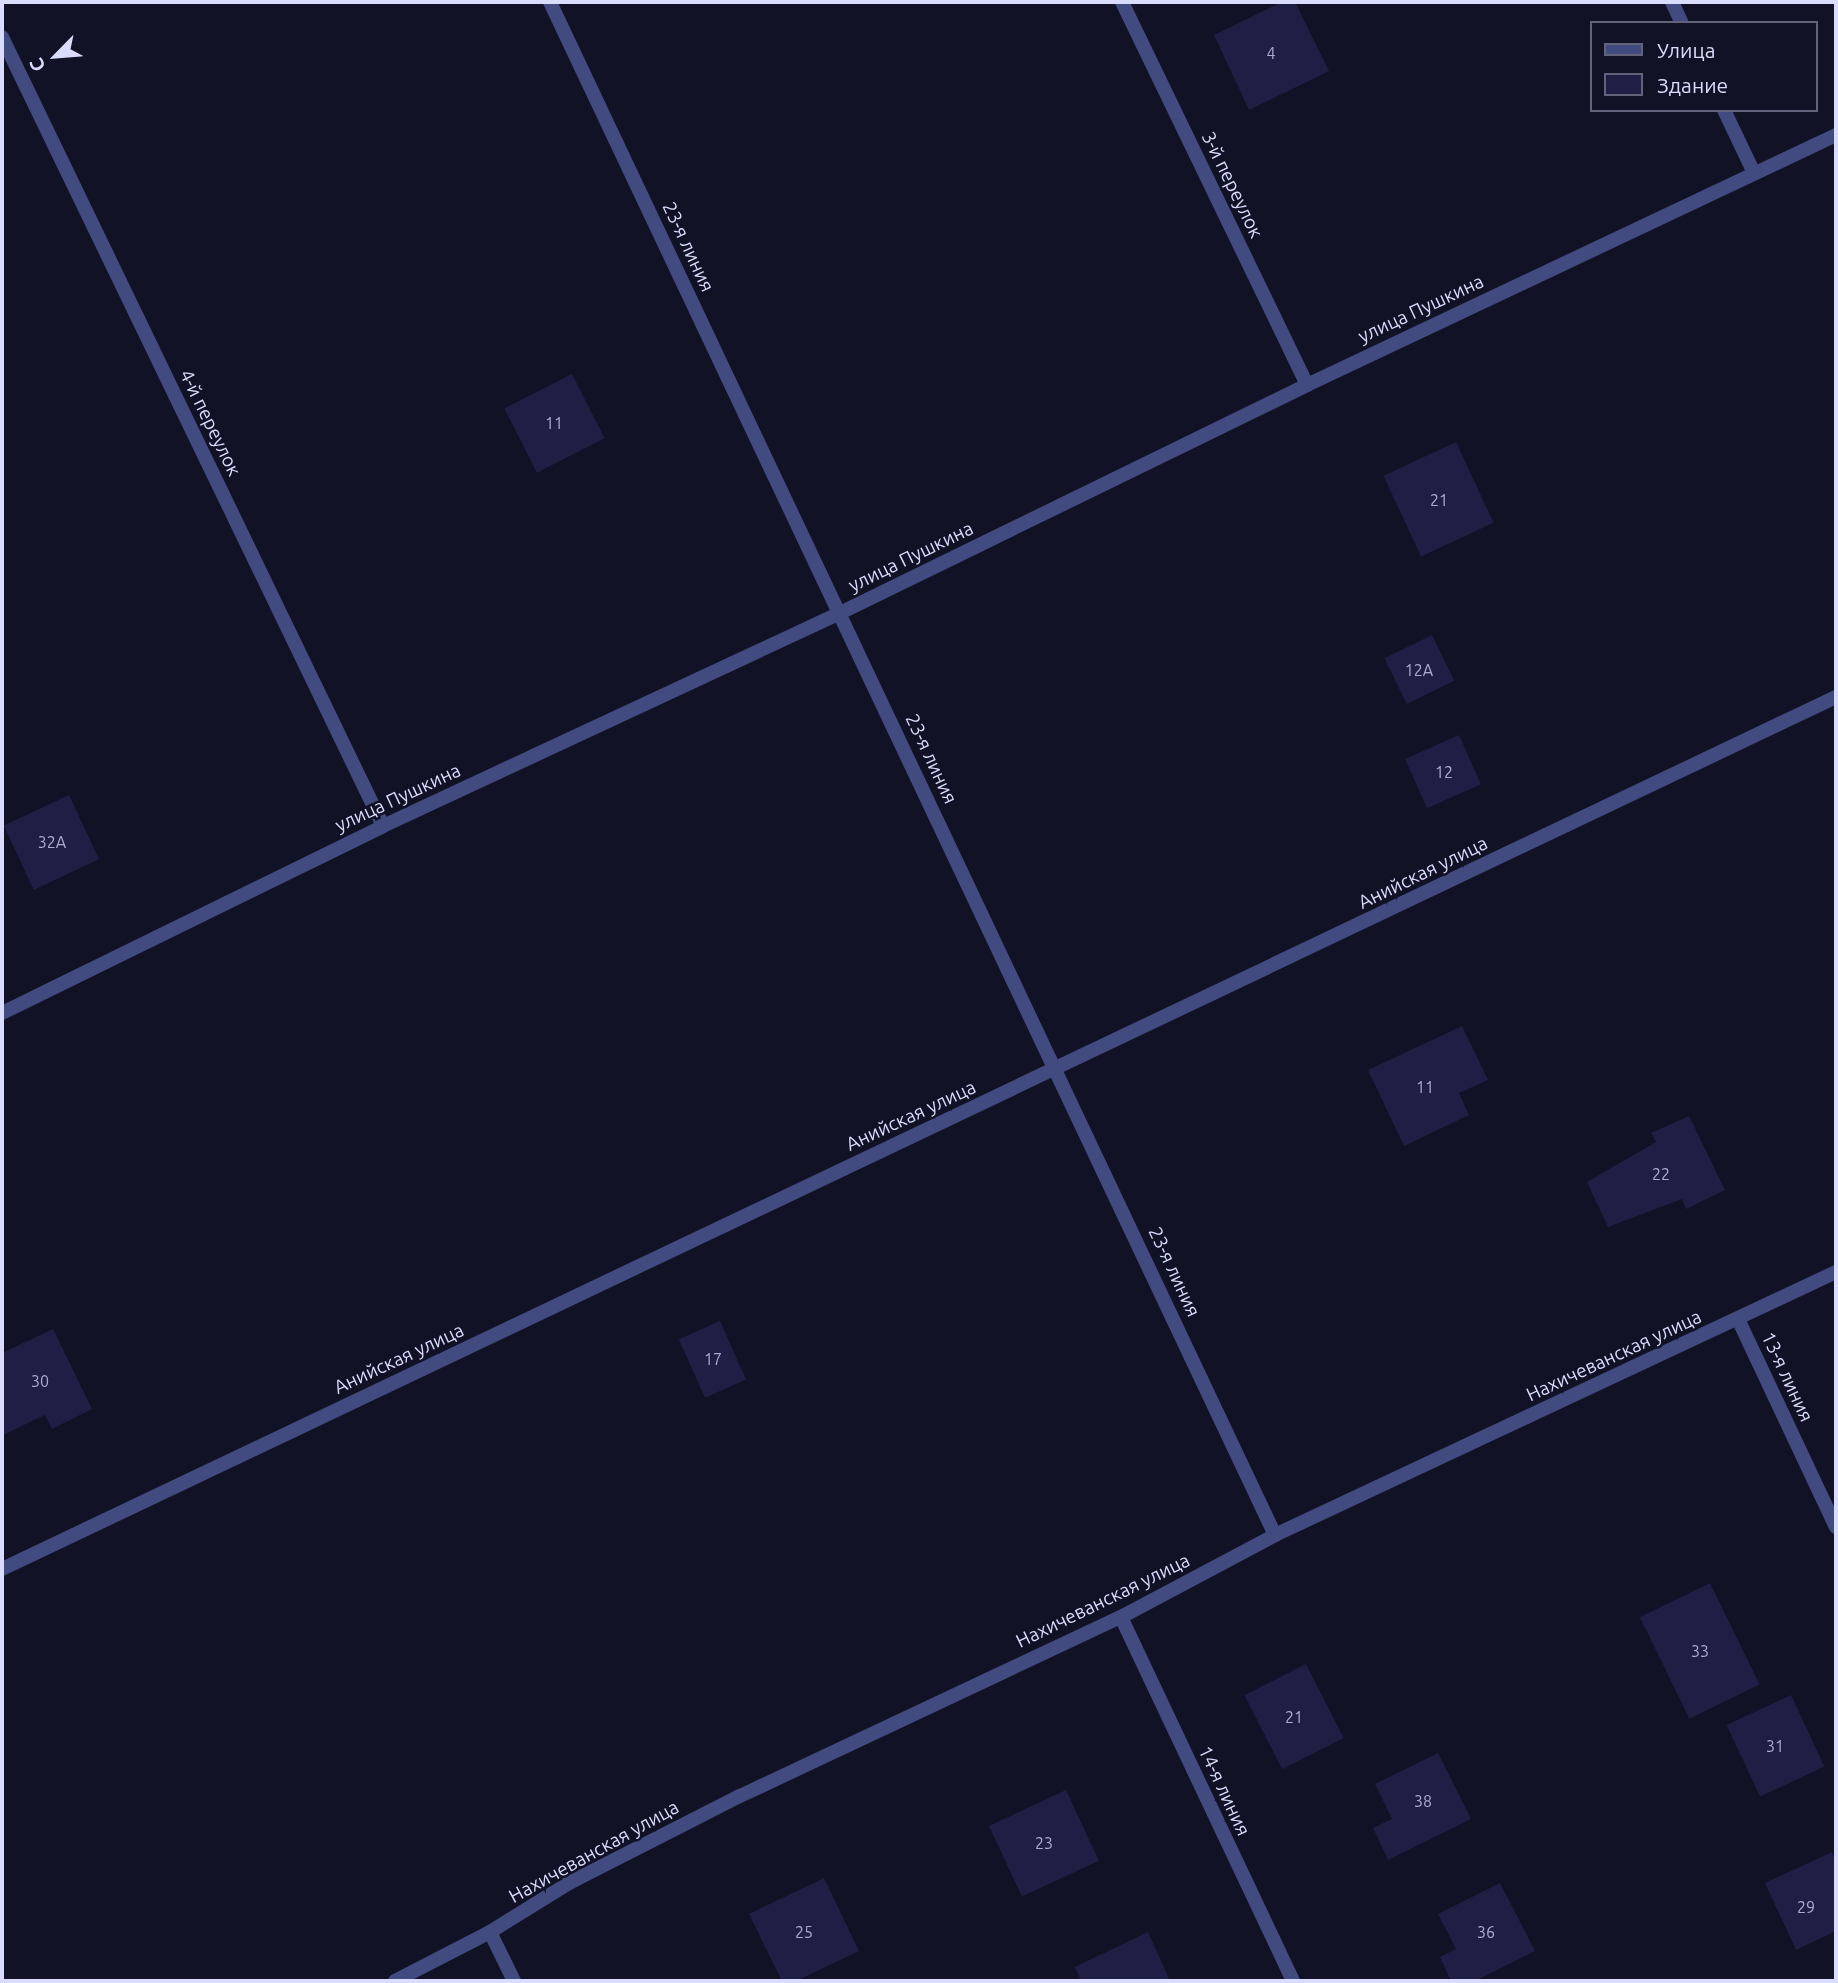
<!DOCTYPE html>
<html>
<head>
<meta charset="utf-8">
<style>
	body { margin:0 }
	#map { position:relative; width:1838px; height:1983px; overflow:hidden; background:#111225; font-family:Ubuntu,sans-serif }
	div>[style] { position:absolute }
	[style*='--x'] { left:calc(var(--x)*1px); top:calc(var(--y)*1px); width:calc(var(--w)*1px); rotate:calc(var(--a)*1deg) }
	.building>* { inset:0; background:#1f1f45; transform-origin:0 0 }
	.minor>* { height:14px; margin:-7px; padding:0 7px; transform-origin:7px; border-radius:7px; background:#414b80 }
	span { translate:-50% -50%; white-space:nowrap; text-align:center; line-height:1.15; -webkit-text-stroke:5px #111225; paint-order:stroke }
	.number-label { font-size:16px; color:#aaadce }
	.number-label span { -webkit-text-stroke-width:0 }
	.street-label { font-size:19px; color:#d9dcfc }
	.frame { position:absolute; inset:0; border:4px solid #d9dcfc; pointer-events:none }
	.legend { position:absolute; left:1590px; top:21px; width:228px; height:91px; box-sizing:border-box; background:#111225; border:2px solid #61637b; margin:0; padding:9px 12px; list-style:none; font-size:21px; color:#d9dcfc }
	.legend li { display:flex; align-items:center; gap:14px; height:35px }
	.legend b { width:35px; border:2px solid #61637b }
	.north { position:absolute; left:21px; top:21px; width:70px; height:70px; -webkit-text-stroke:5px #111225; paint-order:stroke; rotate:245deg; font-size:19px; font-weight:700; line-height:28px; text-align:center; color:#d9dcfc }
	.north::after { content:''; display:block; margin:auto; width:24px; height:32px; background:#d9dcfc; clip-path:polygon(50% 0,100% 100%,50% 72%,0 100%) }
</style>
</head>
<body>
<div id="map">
	<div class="building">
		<i style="clip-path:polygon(1282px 2px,1295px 2px,1329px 71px,1249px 110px,1214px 35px)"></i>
		<i style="left:572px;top:374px;width:72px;height:76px;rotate:63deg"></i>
		<i style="left:1456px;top:442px;width:89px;height:80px;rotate:65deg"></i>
		<i style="left:1432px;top:635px;width:51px;height:53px;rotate:64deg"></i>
		<i style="left:1459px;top:735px;width:54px;height:59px;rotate:66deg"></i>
		<i style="left:69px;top:795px;width:71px;height:72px;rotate:65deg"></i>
		<i style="clip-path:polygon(1462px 1026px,1488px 1080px,1459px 1093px,1469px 1115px,1404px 1146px,1368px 1070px)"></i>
		<i style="clip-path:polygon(1689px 1116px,1725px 1190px,1686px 1209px,1682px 1199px,1608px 1227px,1587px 1182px,1656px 1142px,1651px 1133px)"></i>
		<i style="left:720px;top:1321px;width:64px;height:45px;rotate:66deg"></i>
		<i style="clip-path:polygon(53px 1329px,92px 1409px,52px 1429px,45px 1415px,3px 1435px,2px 1353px)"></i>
		<i style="left:1710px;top:1583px;width:113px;height:78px;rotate:64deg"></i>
		<i style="left:1306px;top:1664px;width:83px;height:69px;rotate:63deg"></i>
		<i style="left:1791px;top:1695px;width:79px;height:71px;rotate:65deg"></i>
		<i style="clip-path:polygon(1438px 1753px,1471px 1819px,1388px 1860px,1373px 1828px,1392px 1819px,1375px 1784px)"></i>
		<i style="left:1066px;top:1790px;width:78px;height:85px;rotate:65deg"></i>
		<i style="clip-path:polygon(1832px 1852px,1836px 1863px,1836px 1931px,1796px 1950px,1765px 1883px)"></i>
		<i style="clip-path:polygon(824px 1878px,859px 1951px,796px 1981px,782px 1981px,749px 1914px)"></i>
		<i style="clip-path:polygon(1500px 1883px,1535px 1951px,1475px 1981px,1451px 1981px,1440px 1957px,1456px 1949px,1438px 1914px)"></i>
		<i style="clip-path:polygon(1148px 1932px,1170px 1981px,1081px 1981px,1075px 1967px)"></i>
	</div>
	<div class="minor">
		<i style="--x:550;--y:2;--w:1696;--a:64.69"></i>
		<i style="--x:1122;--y:2;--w:425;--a:64.2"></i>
		<i style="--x:1672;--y:2;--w:23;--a:65"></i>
		<i style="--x:2;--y:37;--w:876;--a:64.22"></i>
		<i style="--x:1724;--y:110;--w:70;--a:64.5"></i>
		<i style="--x:2;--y:1013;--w:424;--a:-26.1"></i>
		<i style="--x:383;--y:826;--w:504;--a:-24.99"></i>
		<i style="--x:840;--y:613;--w:520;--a:-26.02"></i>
		<i style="--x:1307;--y:385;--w:585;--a:-25.29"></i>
		<i style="--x:1738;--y:1319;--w:230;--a:64.8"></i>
		<i style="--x:2;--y:1569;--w:2031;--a:-25.43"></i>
		<i style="--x:1121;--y:1617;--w:403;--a:64.7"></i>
		<i style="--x:490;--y:1932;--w:55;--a:63.9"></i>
		<i style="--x:395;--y:1981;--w:107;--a:-27.3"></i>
		<i style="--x:490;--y:1932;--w:93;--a:-31.8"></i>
		<i style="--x:569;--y:1883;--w:192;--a:-27"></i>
		<i style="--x:740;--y:1796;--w:421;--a:-25.2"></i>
		<i style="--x:1121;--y:1617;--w:174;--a:-28"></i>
		<i style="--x:1275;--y:1535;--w:620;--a:-25.12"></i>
	</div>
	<div class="number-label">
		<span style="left:1271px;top:53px">4</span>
		<span style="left:554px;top:423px">11</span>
		<span style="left:1439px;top:500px">21</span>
		<span style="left:1419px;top:670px">12А</span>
		<span style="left:1444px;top:772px">12</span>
		<span style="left:52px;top:842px">32А</span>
		<span style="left:1425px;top:1087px">11</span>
		<span style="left:1661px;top:1174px">22</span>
		<span style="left:713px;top:1359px">17</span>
		<span style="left:40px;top:1381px">30</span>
		<span style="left:1700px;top:1651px">33</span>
		<span style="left:1294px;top:1717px">21</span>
		<span style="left:1775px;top:1746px">31</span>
		<span style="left:1423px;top:1801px">38</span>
		<span style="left:1044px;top:1843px">23</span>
		<span style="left:1806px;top:1907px">29</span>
		<span style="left:804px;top:1932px">25</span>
		<span style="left:1486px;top:1932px">36</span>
	</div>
	<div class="street-label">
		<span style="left:1232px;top:185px;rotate:64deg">3-й переулок</span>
		<span style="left:688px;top:247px;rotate:65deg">23-я линия</span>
		<span style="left:1421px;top:309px;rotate:-25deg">улица Пушкина</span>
		<span style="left:210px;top:423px;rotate:64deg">4-й переулок</span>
		<span style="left:911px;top:557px;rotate:-26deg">улица Пушкина</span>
		<span style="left:931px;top:759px;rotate:65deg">23-я линия</span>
		<span style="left:398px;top:798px;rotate:-25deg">улица Пушкина</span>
		<span style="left:1423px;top:873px;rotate:-26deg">Анийская улица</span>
		<span style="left:911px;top:1116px;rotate:-25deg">Анийская улица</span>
		<span style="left:1174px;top:1272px;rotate:65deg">23-я линия</span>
		<span style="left:1614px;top:1356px;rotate:-25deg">Нахичеванская улица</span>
		<span style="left:399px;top:1359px;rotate:-25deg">Анийская улица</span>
		<span style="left:1787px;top:1377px;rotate:65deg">13-я линия</span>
		<span style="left:1103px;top:1601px;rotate:-26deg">Нахичеванская улица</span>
		<span style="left:1224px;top:1791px;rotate:65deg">14-я линия</span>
		<span style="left:594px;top:1852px;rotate:-29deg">Нахичеванская улица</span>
	</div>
	<div class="frame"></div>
	<ul class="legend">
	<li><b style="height:9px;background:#414b80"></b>Улица</li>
	<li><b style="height:19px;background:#1f1f45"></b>Здание</li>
	</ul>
	<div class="north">С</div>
</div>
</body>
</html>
